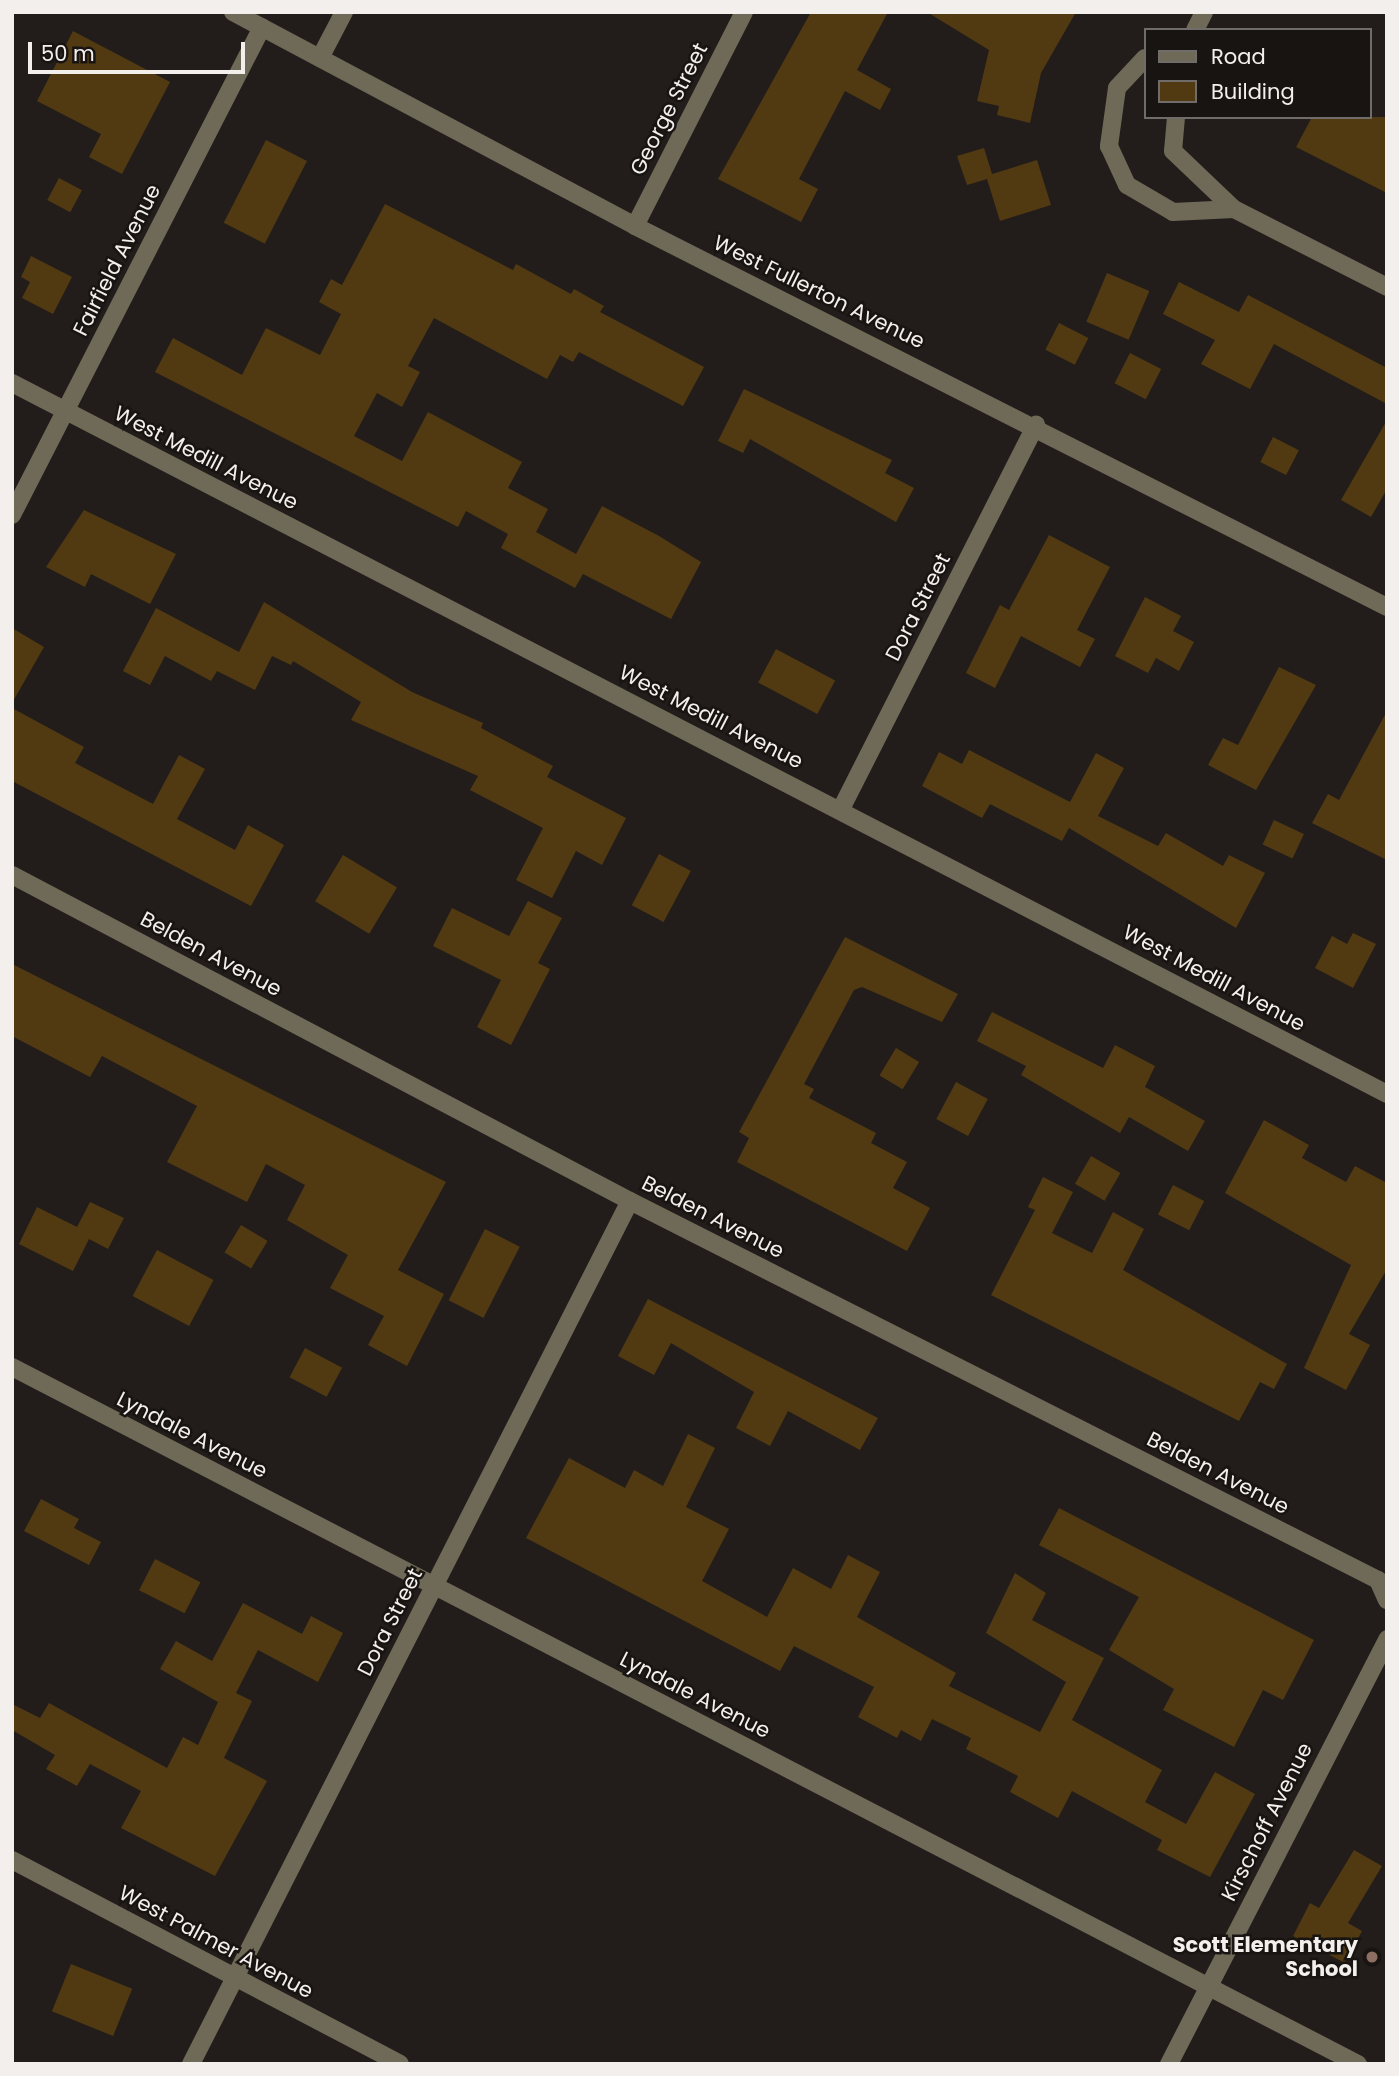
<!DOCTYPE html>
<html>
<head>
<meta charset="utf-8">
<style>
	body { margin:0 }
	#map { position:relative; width:1399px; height:2076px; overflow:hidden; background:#221d1a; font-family:Poppins,sans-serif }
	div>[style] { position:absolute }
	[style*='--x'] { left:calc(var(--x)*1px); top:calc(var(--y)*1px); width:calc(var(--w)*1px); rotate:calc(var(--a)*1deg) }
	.building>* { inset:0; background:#513a11; transform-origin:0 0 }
	.minor>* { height:18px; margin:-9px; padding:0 9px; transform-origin:9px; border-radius:9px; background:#6e6a57 }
	.dots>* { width:19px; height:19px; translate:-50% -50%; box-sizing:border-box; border:4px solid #181411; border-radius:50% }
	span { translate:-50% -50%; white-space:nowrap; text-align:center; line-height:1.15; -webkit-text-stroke:5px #181411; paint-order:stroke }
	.street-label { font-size:21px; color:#f3efed }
	.poi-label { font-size:21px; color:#f3efed; font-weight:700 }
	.right { translate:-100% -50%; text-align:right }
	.frame { position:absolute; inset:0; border:14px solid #f3efed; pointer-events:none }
	.legend { position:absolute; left:1144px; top:28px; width:228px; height:91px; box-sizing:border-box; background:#181411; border:2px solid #706c69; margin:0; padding:9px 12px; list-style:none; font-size:21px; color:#f3efed }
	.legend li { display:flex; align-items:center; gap:14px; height:35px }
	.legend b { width:35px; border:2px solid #706c69 }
	.scale { position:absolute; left:28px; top:42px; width:217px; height:32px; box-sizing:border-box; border:4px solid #f3efed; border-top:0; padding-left:9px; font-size:21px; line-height:24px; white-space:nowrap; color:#f3efed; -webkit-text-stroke:5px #181411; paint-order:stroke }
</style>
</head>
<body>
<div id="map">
	<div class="building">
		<i style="clip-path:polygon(811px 12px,888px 12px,857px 70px,891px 89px,880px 110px,845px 91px,799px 179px,818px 189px,801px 222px,718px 179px)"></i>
		<i style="clip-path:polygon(927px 12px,1076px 12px,1041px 73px,1030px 123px,997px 115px,999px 106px,977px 101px,989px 50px)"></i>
		<i style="clip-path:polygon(73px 31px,170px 82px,122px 174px,89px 157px,101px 134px,37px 101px)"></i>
		<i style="clip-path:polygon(1312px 117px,1387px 117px,1387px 193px,1296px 147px)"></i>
		<i style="left:266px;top:140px;width:46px;height:93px;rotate:27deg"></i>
		<i style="clip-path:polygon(984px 148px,992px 174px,1037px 160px,1051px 205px,1000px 221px,987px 179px,967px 185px,957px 156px)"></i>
		<i style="left:59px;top:178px;width:26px;height:25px;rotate:28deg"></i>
		<i style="clip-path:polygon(385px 204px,513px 270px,516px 264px,571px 294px,574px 289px,604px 306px,600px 312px,704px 367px,683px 406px,579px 352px,573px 362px,560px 355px,547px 379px,434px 318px,408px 366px,420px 372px,402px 407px,377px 393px,354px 436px,402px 461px,428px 412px,522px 462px,508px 488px,548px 509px,536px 532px,576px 554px,602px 506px,659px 536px,701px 562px,671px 619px,583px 574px,575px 588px,501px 548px,508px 534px,466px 511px,458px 527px,155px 372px,173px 338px,242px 375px,266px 328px,320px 355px,341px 314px,319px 302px,331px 279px,342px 285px)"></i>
		<i style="clip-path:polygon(31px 256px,72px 277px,53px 314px,22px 298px,30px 282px,21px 277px)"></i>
		<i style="left:1107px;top:273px;width:46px;height:53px;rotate:23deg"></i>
		<i style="clip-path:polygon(1179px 282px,1239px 312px,1248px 295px,1387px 368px,1387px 404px,1274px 344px,1250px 389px,1201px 364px,1215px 340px,1163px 314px)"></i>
		<i style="left:1059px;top:323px;width:33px;height:30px;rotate:27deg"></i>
		<i style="left:1130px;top:353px;width:35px;height:34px;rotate:27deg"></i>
		<i style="clip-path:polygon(744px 389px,892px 460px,885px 473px,914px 488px,896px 522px,750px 439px,743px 453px,718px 441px)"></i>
		<i style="clip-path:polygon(1387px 420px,1387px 489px,1371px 517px,1341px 500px)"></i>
		<i style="left:1273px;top:437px;width:29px;height:28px;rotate:27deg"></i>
		<i style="clip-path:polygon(84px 510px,176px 554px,150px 604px,91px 574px,85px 587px,46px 567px)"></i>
		<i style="clip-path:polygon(1049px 535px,1110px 567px,1077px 630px,1095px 639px,1080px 667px,1021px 636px,995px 688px,966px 673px,1000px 605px,1009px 610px)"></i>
		<i style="clip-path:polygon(1145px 597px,1181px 616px,1173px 631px,1194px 642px,1179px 671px,1156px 658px,1148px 673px,1115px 656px)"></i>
		<i style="clip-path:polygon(264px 602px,412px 692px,483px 723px,481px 728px,553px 766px,547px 777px,626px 818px,602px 865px,576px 851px,552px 898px,516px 880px,543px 828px,470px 790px,478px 776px,351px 720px,361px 702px,293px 661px,291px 665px,272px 656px,255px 690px,217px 671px,211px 681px,165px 656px,150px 685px,123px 671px,156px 608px,239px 652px)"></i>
		<i style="clip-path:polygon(12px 628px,44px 647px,12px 703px)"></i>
		<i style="left:776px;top:649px;width:67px;height:38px;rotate:28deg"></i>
		<i style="clip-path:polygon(1279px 667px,1316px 685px,1256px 790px,1208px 765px,1223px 738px,1238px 745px)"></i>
		<i style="clip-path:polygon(12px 708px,84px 747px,75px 763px,153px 804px,179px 755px,205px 769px,177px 819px,235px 850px,248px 825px,284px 845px,251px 906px,12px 781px)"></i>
		<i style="clip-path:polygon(1387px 711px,1387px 860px,1312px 823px,1328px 794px,1339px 800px)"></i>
		<i style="clip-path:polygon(969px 750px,1070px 802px,1096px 753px,1124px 768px,1098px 816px,1158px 846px,1166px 833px,1223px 866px,1229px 855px,1265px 873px,1236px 928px,1069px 828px,1062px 841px,990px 804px,982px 818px,922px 786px,939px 752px,962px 764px)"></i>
		<i style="left:1274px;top:820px;width:33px;height:27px;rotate:25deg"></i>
		<i style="left:659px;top:854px;width:36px;height:58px;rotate:28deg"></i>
		<i style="left:343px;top:855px;width:63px;height:54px;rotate:31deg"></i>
		<i style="clip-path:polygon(528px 901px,562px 918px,538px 963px,550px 969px,511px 1045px,477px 1027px,501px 980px,433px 946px,452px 908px,509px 936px)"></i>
		<i style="clip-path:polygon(1353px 933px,1376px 944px,1353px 988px,1315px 968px,1332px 936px,1347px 944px)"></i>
		<i style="clip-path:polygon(845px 937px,958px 994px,942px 1022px,862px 987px,854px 990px,804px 1084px,814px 1089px,809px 1098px,876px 1133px,871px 1143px,907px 1162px,893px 1188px,930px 1208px,907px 1251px,737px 1162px,749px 1138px,739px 1132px)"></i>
		<i style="clip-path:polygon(12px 964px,446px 1182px,398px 1270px,444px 1294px,407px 1366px,368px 1345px,384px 1316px,330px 1288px,348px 1255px,287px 1220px,305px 1185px,266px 1164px,247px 1202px,167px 1162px,197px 1106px,102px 1056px,90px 1077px,12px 1036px)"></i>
		<i style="clip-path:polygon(992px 1012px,1103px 1068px,1115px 1045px,1155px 1066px,1145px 1087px,1205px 1121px,1188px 1151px,1129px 1117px,1120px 1133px,1021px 1075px,1026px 1066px,977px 1041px)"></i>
		<i style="left:896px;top:1048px;width:27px;height:32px;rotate:31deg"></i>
		<i style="left:956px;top:1082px;width:36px;height:42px;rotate:28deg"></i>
		<i style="clip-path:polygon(1264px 1120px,1309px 1145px,1302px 1158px,1346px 1182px,1355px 1166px,1387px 1183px,1387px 1269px,1349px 1334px,1370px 1345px,1346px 1390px,1304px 1368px,1351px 1265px,1225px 1193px)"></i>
		<i style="left:1091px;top:1156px;width:34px;height:32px;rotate:30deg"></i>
		<i style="clip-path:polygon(1043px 1177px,1073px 1192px,1052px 1233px,1092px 1253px,1113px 1212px,1144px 1229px,1123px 1270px,1287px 1364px,1274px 1389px,1260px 1382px,1239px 1421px,991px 1295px,1035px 1210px,1028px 1207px)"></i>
		<i style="left:1173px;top:1185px;width:35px;height:33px;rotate:27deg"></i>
		<i style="clip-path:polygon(90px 1202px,124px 1218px,108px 1249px,89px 1239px,73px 1271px,19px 1244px,37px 1207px,77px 1227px)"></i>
		<i style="left:241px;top:1225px;width:31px;height:32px;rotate:31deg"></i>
		<i style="left:485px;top:1229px;width:39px;height:80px;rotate:27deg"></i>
		<i style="left:157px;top:1250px;width:64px;height:52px;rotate:28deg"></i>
		<i style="clip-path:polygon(648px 1299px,878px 1418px,860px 1450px,788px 1411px,770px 1446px,736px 1428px,754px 1392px,671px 1343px,654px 1375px,618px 1356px)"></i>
		<i style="left:305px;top:1348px;width:42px;height:33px;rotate:28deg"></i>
		<i style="clip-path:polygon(688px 1434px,715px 1448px,686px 1507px,729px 1529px,702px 1581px,767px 1617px,793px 1568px,831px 1589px,848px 1555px,880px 1572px,857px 1617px,956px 1673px,949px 1686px,1040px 1732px,1066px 1682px,986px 1633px,1015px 1573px,1046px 1593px,1032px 1620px,1104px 1658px,1072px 1720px,1162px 1770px,1145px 1802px,1186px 1824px,1215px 1772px,1255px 1794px,1210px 1877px,1157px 1850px,1162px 1840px,1072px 1791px,1058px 1818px,1010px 1792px,1018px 1776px,966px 1749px,971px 1738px,932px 1719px,921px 1741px,901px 1730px,897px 1738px,858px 1717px,874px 1687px,794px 1646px,780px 1671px,526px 1538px,569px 1458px,625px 1488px,634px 1470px,663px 1486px)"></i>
		<i style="clip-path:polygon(41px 1499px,79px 1519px,74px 1528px,101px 1542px,89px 1565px,24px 1531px)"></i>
		<i style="clip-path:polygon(1059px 1508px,1314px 1640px,1283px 1700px,1263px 1690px,1234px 1747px,1163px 1710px,1174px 1689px,1109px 1650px,1139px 1597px,1039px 1545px)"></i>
		<i style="left:155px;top:1559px;width:51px;height:35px;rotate:27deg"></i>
		<i style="clip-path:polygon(243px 1603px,302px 1634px,311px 1616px,343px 1633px,318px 1682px,258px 1650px,236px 1693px,252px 1701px,224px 1758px,267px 1781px,215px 1876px,121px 1828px,141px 1791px,90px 1764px,77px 1786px,46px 1769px,55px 1755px,12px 1730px,12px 1704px,40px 1718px,49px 1703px,167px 1768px,183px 1737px,198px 1745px,218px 1702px,160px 1669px,176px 1641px,212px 1661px)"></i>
		<i style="clip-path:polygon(1354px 1850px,1382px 1866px,1348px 1923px,1362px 1931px,1345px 1963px,1293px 1936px,1310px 1903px,1319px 1908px)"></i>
		<i style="left:71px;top:1964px;width:66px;height:51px;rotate:22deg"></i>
	</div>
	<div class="minor">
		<i style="--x:233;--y:12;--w:455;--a:28"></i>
		<i style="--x:635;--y:226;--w:843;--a:26.87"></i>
		<i style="--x:1195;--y:30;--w:20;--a:-63"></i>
		<i style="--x:320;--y:58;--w:52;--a:-62.4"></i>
		<i style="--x:1145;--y:58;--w:41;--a:133"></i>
		<i style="--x:1117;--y:88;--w:59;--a:97.9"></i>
		<i style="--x:1109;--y:146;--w:43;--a:65.2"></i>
		<i style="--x:1127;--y:185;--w:53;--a:30.4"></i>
		<i style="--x:1173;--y:212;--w:61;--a:-2.8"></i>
		<i style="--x:1176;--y:117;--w:34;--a:95"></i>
		<i style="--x:1173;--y:151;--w:84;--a:43.6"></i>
		<i style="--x:1234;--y:209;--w:172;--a:27"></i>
		<i style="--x:635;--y:226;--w:240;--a:-63"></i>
		<i style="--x:12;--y:383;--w:1548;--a:27.34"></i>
		<i style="--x:12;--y:515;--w:548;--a:-62.87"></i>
		<i style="--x:841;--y:809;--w:431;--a:-63.1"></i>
		<i style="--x:12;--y:875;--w:699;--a:27.81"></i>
		<i style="--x:630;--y:1201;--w:839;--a:26.87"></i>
		<i style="--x:1378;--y:1580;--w:22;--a:66"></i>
		<i style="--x:12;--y:1367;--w:1516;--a:27.38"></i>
		<i style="--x:12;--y:1860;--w:438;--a:27.7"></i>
		<i style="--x:191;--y:2064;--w:968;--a:-63.04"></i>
		<i style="--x:1169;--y:2064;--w:478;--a:-62.8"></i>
	</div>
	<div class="dots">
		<i style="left:1372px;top:1957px;background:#8d6e63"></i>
	</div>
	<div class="street-label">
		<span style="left:669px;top:109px;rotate:-63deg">George Street</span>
		<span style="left:117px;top:260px;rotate:-63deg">Fairfield Avenue</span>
		<span style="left:819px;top:292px;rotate:26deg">West Fullerton Avenue</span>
		<span style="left:206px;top:458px;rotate:27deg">West Medill Avenue</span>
		<span style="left:918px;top:607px;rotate:-63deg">Dora Street</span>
		<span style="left:711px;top:717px;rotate:27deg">West Medill Avenue</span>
		<span style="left:211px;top:954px;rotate:28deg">Belden Avenue</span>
		<span style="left:1214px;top:978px;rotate:28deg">West Medill Avenue</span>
		<span style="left:713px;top:1217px;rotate:27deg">Belden Avenue</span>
		<span style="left:192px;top:1435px;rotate:27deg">Lyndale Avenue</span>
		<span style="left:1218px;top:1473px;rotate:27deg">Belden Avenue</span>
		<span style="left:390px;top:1622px;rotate:-63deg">Dora Street</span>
		<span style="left:695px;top:1695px;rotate:27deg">Lyndale Avenue</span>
		<span style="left:1267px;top:1822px;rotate:-63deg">Kirschoff Avenue</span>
		<span style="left:216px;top:1942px;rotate:28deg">West Palmer Avenue</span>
	</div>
	<div class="poi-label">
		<span class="right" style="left:1358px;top:1957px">Scott Elementary<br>School</span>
	</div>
	<div class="frame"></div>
	<ul class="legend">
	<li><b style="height:9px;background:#6e6a57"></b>Road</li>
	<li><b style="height:19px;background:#513a11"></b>Building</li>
	</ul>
	<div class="scale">50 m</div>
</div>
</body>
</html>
